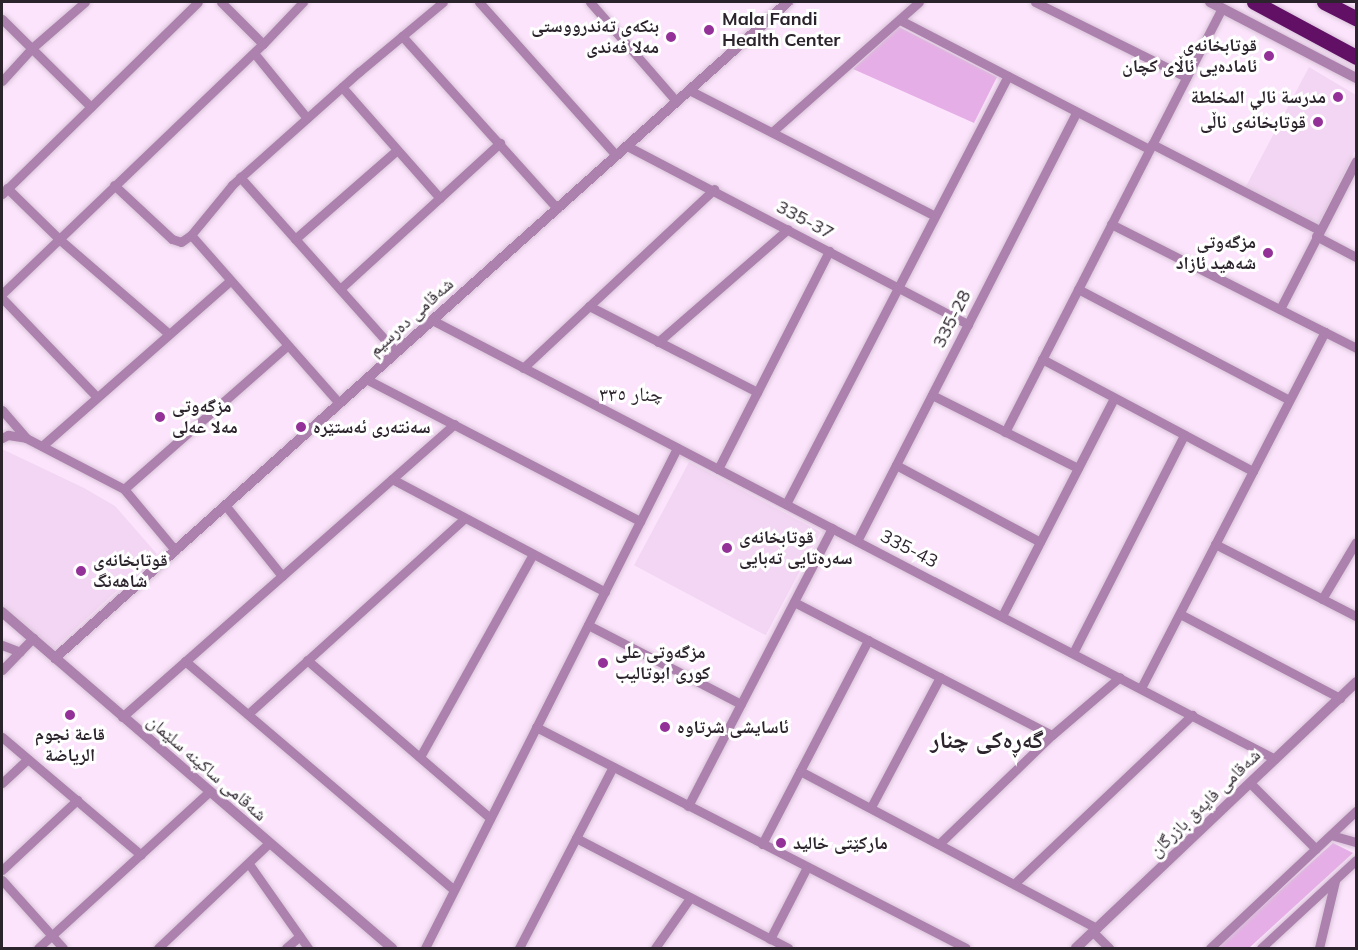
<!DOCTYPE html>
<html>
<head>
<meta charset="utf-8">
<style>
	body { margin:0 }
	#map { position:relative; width:1358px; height:950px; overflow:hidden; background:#fce5fc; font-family:Mulish,"Noto Naskh Arabic",sans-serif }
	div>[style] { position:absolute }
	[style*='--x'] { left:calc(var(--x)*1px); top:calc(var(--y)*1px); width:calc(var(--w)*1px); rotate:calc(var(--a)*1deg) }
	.built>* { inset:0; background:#f3d6f3; transform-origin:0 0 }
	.green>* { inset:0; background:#e6aee7 }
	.roads { filter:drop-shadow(0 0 2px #d7c2d7) drop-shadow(0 0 2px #d7c2d7) }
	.minor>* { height:9px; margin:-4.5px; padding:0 4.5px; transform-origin:4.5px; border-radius:4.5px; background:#ad81ae }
	.tertiary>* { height:10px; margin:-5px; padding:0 5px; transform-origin:5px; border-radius:5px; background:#ad81ae }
	.trunk>* { height:15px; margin:-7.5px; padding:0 7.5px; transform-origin:7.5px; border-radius:7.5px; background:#621066 }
	.dots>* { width:16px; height:16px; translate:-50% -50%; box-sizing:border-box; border:3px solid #fff; border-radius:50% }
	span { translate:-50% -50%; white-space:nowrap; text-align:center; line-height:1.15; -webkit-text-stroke:6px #fff; paint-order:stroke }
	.poi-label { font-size:18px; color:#2c242c; font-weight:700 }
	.left { translate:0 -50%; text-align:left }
	.right { translate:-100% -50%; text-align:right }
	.street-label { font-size:18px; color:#2c242c }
	.neighbourhood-label { font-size:20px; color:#2c242c }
	.district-label { font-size:24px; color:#2c242c; font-weight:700 }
	.frame { position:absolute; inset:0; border:3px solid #2c242c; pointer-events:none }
</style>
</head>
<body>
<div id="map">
	<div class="built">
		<i style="clip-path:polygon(1309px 67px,1356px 95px,1356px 149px,1317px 228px,1245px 188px)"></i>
		<i style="clip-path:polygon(2px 449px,84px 488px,115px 506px,157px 554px,52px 650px,2px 606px)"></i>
		<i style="left:689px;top:462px;width:149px;height:117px;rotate:28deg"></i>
	</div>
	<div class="green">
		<i style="clip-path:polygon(899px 27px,997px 77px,974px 123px,853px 69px)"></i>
		<i style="clip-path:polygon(1333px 843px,1353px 853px,1249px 948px,1216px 948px)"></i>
	</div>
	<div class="roads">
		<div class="minor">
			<i style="--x:221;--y:2;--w:59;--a:45"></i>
			<i style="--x:479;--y:2;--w:205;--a:48.2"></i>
			<i style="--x:590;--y:2;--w:131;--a:49"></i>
			<i style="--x:1035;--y:2;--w:169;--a:26.4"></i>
			<i style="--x:2;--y:19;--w:125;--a:44.7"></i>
			<i style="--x:900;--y:20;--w:280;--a:27.4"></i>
			<i style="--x:402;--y:36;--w:232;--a:48"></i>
			<i style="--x:254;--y:53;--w:84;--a:50.8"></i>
			<i style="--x:2;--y:81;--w:45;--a:-47.7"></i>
			<i style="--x:32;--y:48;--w:70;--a:-41"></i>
			<i style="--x:342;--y:87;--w:148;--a:48.6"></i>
			<i style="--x:689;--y:90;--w:276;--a:27.1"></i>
			<i style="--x:772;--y:132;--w:196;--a:-41.5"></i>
			<i style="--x:1152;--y:144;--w:188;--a:27.2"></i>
			<i style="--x:627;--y:146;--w:385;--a:27.6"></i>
			<i style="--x:240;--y:177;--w:234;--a:48.3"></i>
			<i style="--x:114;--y:185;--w:79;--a:43"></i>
			<i style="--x:172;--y:239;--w:9;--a:18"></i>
			<i style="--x:181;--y:242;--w:12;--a:-35"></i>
			<i style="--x:191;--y:235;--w:65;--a:-50.6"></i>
			<i style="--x:232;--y:185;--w:170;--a:-41.7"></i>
			<i style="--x:359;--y:72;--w:109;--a:-39.8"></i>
			<i style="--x:7;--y:188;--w:73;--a:44.4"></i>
			<i style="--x:59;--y:239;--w:145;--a:40.8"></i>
			<i style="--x:2;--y:194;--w:274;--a:-44.4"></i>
			<i style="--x:1111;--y:224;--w:275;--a:26.8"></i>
			<i style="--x:191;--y:235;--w:224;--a:48.6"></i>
			<i style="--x:1316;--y:236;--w:45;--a:27.7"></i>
			<i style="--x:295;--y:239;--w:135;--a:-41.1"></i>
			<i style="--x:340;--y:289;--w:217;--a:-42.4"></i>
			<i style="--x:1078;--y:289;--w:238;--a:27.7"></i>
			<i style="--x:2;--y:294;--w:361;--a:-43.8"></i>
			<i style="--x:263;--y:44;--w:58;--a:-46.4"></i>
			<i style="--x:2;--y:298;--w:137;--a:46.2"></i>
			<i style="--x:589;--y:306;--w:189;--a:27.1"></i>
			<i style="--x:1280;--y:309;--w:166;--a:-62.8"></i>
			<i style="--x:432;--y:320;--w:950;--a:27.51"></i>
			<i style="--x:658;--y:342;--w:172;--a:-41"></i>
			<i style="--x:1042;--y:359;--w:239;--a:28"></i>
			<i style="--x:523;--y:368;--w:262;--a:-43.1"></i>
			<i style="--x:366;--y:379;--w:309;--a:27.4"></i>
			<i style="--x:932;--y:395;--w:163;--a:26.6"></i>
			<i style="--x:2;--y:410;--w:37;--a:49"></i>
			<i style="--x:26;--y:438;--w:110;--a:27.5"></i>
			<i style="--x:124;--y:489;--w:80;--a:50.1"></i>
			<i style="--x:1005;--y:432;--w:476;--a:-62.9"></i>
			<i style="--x:2;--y:438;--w:7;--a:-27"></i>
			<i style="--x:8;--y:435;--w:18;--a:9"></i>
			<i style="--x:42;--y:446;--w:250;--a:-41.3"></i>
			<i style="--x:896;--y:465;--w:163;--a:28.1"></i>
			<i style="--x:718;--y:469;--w:245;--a:-63"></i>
			<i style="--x:392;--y:479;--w:241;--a:27.9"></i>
			<i style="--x:124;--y:489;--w:217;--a:-41.3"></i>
			<i style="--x:786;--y:504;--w:482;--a:-62.6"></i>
			<i style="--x:225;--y:505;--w:91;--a:51.2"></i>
			<i style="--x:857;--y:541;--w:482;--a:-62.9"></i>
			<i style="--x:1215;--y:544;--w:158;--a:27.1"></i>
			<i style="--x:1322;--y:599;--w:66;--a:-59.2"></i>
			<i style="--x:794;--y:602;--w:290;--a:27.3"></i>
			<i style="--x:1180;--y:614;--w:181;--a:27.7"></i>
			<i style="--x:1002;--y:616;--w:245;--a:-62.8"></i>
			<i style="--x:588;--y:625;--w:172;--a:27.3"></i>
			<i style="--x:2;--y:645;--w:19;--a:21"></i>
			<i style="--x:1073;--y:653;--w:245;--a:-63"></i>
			<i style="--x:307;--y:660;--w:242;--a:40.8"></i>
			<i style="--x:185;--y:661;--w:353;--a:40.4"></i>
			<i style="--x:2;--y:670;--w:45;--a:-45.9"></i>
			<i style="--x:1141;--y:688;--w:401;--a:-62.7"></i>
			<i style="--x:248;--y:714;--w:292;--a:-42.1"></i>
			<i style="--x:122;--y:717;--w:443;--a:-41.4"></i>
			<i style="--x:536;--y:727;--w:483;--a:27.2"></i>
			<i style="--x:2;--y:737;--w:182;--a:40.3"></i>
			<i style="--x:420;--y:757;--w:232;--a:-60.9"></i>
			<i style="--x:800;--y:771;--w:336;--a:27.9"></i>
			<i style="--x:2;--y:783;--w:35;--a:-43"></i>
			<i style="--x:1250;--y:783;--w:93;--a:45"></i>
			<i style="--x:688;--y:806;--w:313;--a:-62.6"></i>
			<i style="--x:871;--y:807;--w:147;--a:-62"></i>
			<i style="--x:1331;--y:835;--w:26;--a:16"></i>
			<i style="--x:576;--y:838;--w:239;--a:27.4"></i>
			<i style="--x:940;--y:843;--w:156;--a:-44"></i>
			<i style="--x:1052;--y:735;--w:89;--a:-40.5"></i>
			<i style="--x:762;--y:844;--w:230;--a:-62.5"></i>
			<i style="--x:249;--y:864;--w:103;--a:54.9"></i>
			<i style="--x:2;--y:870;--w:103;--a:-43"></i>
			<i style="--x:2;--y:880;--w:91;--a:48.1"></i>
			<i style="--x:1016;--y:882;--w:243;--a:-43.5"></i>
			<i style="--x:1093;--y:932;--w:23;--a:45"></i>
			<i style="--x:770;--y:939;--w:81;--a:-62.8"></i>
			<i style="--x:38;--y:948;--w:233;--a:-42.4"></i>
			<i style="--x:158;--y:948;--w:153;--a:-43.4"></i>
			<i style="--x:286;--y:948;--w:18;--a:-41"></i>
			<i style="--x:425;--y:948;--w:560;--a:-63.25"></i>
			<i style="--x:519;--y:948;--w:204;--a:-62.6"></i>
			<i style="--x:655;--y:948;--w:61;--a:-55"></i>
			<i style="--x:1210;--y:948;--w:200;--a:-43.2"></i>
			<i style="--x:1261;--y:948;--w:129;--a:-42.8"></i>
			<i style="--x:1319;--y:948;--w:69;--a:-76.6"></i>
		</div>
		<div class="tertiary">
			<i style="--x:1210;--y:2;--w:165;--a:27.5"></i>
			<i style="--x:2;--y:612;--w:515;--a:40.75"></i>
			<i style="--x:55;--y:658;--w:984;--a:-41.83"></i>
			<i style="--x:1076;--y:948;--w:386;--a:-43.5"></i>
		</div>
		<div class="trunk">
			<i style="--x:1254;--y:2;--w:116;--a:28.3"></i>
			<i style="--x:1324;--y:2;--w:36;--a:27"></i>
		</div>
	</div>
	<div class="dots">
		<i style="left:709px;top:30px;background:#943198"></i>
		<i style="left:671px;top:37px;background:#943198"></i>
		<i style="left:1269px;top:56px;background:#943198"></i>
		<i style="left:1338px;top:97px;background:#943198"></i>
		<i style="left:1318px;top:122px;background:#943198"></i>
		<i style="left:1268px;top:253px;background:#943198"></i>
		<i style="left:160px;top:417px;background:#943198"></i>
		<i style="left:301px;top:427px;background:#943198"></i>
		<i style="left:727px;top:548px;background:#943198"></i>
		<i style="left:81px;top:571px;background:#943198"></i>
		<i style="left:603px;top:663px;background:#943198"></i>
		<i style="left:70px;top:715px;background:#943198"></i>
		<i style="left:665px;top:727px;background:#943198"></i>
		<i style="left:781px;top:843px;background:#943198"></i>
	</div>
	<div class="poi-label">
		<span class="left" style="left:722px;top:30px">Mala Fandi<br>Health Center</span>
		<span class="right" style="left:659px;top:37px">بنکەی تەندرووستی<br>مەلا فەندی</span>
		<span class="right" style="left:1257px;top:56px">قوتابخانەی<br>ئامادەیی ئاڵای کچان</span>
		<span class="right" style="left:1326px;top:97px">مدرسة نالي المخلطة</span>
		<span class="right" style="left:1306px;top:122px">قوتابخانەی ناڵی</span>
		<span class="right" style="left:1256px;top:253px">مزگەوتی<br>شەهید ئازاد</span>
		<span class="left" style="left:172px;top:417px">مزگەوتی<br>مەلا عەلی</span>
		<span class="left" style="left:313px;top:427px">سەنتەری ئەستێرە</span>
		<span class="left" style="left:739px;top:548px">قوتابخانەی<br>سەرەتایی تەبایی</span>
		<span class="left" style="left:93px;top:571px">قوتابخانەى<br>شاهەنگ</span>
		<span class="left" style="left:615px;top:663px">مزگەوتی علی<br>کوری ابوتالیب</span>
		<span class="left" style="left:677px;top:727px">ئاسایشی شرتاوە</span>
		<span style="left:70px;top:745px">قاعة نجوم<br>الرياضة</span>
		<span class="left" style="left:793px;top:843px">مارکێتی خالید</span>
	</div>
	<div class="street-label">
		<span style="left:805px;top:220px;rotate:28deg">335-37</span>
		<span style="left:411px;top:317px;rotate:-42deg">شەقامی دەرسیم</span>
		<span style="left:952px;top:319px;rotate:-63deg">335-28</span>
		<span style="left:909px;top:549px;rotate:27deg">335-43</span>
		<span style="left:207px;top:768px;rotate:41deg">شەقامی ساکینە سلێمان</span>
		<span style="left:1205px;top:803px;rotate:-44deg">شەقامی فایەق بازرگان</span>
	</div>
	<div class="neighbourhood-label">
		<span style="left:631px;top:393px">چنار ٣٣٥</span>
	</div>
	<div class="district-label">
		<span style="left:987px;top:740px">گەڕەکی چنار</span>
	</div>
	<div class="frame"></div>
</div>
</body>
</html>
